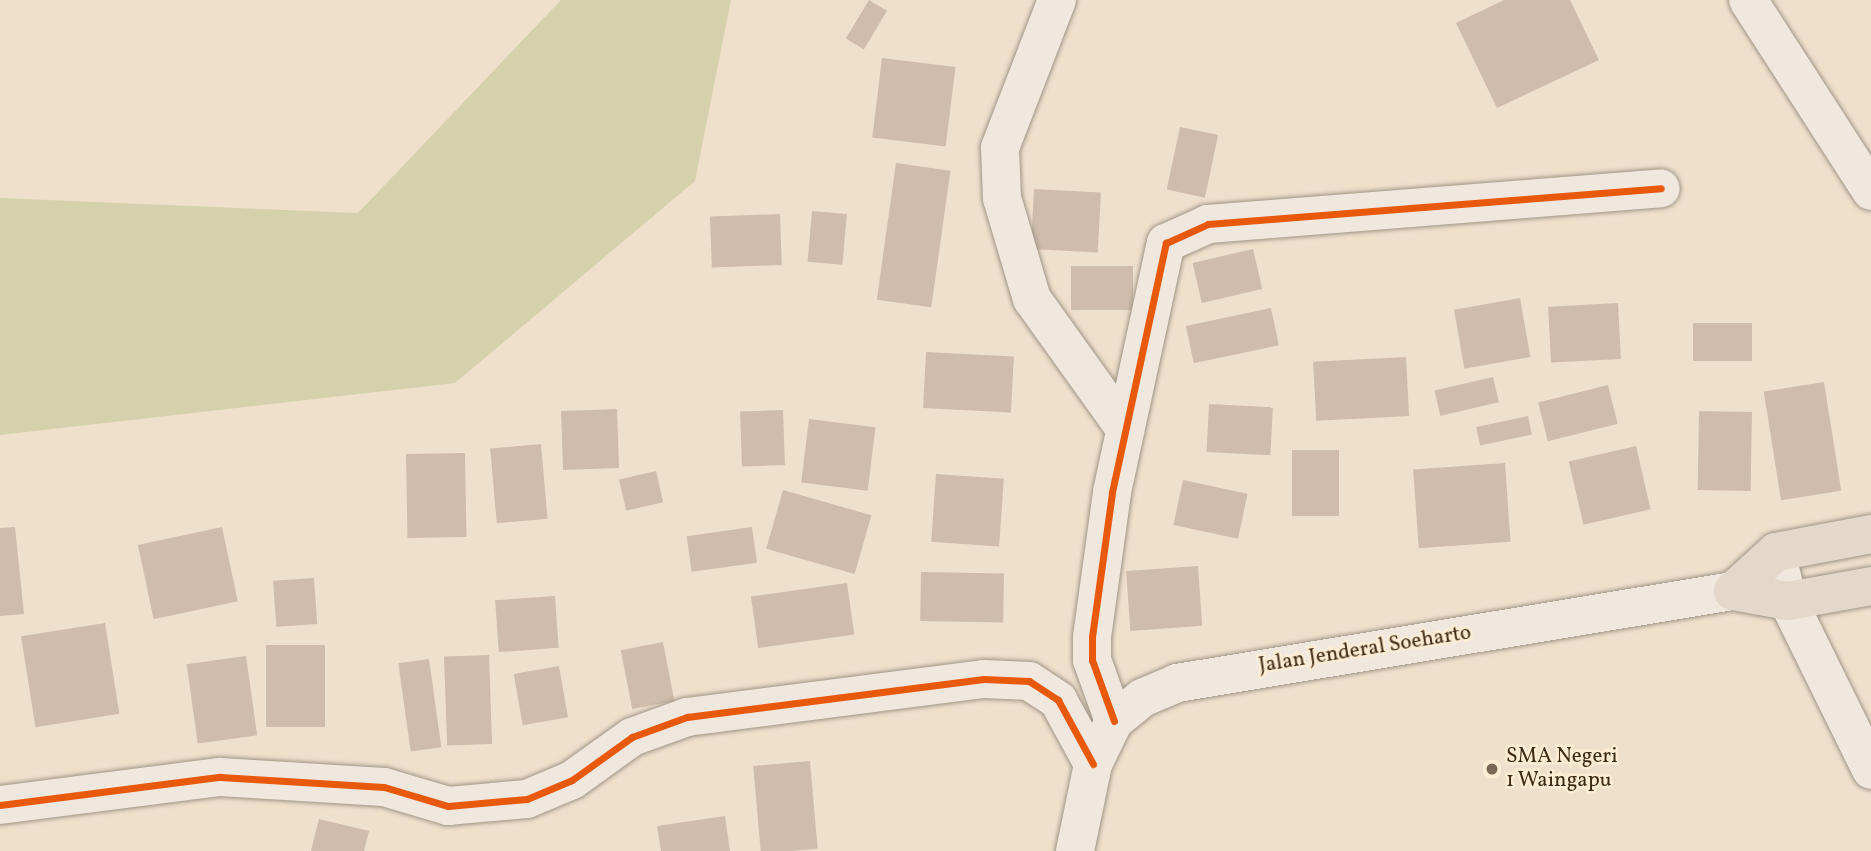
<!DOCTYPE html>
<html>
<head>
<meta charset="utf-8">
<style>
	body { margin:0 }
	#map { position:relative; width:1871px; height:851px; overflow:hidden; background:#efe0cc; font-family:Vollkorn,serif }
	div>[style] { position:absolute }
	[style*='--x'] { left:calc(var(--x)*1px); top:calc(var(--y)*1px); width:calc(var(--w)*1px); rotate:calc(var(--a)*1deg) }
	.green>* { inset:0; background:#d4d1ac }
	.building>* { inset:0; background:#cfbcaa; transform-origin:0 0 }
	.roads { filter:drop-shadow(0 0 2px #a09587) drop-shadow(0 0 2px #a09587) }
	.minor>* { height:38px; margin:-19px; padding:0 19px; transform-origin:19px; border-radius:19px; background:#f0e8df }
	.major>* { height:38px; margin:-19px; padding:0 19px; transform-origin:19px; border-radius:19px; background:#e3d8c9 }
	.cycleway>* { height:7px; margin:-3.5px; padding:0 3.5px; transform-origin:3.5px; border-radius:3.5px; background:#e8590c }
	.dots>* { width:19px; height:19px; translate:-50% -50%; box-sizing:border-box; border:4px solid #feedd4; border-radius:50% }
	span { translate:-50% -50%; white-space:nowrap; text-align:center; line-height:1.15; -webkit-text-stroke:5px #feedd4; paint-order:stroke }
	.street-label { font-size:21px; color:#3e2916 }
	.poi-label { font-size:21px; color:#3e2916 }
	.left { translate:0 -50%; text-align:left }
</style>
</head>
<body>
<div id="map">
	<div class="green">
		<i style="clip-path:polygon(561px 0,731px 0,695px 181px,455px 383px,0 435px,0 198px,358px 213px)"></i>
	</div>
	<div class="building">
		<i style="left:869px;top:0;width:21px;height:45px;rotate:31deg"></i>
		<i style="clip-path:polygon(1504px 0,1570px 0,1599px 60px,1497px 108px,1456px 23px)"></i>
		<i style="left:882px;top:58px;width:74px;height:80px;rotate:7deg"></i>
		<i style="left:1180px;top:127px;width:39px;height:64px;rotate:12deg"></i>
		<i style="left:896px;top:163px;width:55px;height:138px;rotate:8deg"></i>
		<i style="left:1034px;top:189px;width:67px;height:60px;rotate:3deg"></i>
		<i style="left:812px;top:211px;width:35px;height:51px;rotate:5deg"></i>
		<i style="left:780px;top:214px;width:51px;height:70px;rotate:88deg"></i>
		<i style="left:1253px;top:249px;width:41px;height:62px;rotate:77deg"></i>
		<i style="left:1071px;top:266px;width:62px;height:44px"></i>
		<i style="left:1520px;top:298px;width:60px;height:67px;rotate:80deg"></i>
		<i style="left:1618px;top:303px;width:56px;height:70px;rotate:87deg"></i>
		<i style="left:1271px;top:308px;width:38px;height:87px;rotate:78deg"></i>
		<i style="left:1693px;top:323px;width:59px;height:38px"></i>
		<i style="left:926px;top:352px;width:88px;height:56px;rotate:3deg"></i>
		<i style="left:1406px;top:357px;width:59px;height:93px;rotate:87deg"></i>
		<i style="left:1493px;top:377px;width:26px;height:60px;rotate:77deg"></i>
		<i style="left:1824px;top:382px;width:110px;height:61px;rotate:81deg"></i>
		<i style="left:1608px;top:385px;width:40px;height:72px;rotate:76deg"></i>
		<i style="left:1209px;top:404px;width:64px;height:48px;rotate:3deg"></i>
		<i style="left:617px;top:409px;width:59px;height:56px;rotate:88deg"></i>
		<i style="left:783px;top:410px;width:55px;height:43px;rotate:88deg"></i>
		<i style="left:1699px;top:411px;width:53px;height:79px;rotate:1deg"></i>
		<i style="left:1528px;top:416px;width:19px;height:53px;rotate:78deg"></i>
		<i style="left:809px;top:419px;width:67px;height:64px;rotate:7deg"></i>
		<i style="left:541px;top:444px;width:75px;height:51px;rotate:85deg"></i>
		<i style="left:1636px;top:446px;width:65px;height:69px;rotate:77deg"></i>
		<i style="left:1292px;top:450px;width:47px;height:66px"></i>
		<i style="left:465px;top:453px;width:84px;height:59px;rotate:89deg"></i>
		<i style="left:1505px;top:463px;width:79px;height:92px;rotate:86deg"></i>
		<i style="left:656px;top:471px;width:32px;height:38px;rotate:77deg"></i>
		<i style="left:936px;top:474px;width:68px;height:68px;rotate:4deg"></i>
		<i style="left:1183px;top:480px;width:66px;height:46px;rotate:12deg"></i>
		<i style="left:783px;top:490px;width:92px;height:61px;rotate:16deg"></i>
		<i style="clip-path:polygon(15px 527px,24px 614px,0 616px,0 528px)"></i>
		<i style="left:222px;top:527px;width:76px;height:86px;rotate:78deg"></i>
		<i style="left:752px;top:527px;width:36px;height:66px;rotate:82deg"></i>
		<i style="left:1198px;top:566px;width:60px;height:72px;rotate:86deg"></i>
		<i style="left:921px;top:572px;width:83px;height:49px;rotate:1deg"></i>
		<i style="left:314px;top:578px;width:46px;height:41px;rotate:86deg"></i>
		<i style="left:847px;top:583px;width:52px;height:97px;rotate:82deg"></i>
		<i style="left:555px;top:596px;width:52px;height:60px;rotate:86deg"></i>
		<i style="left:105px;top:623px;width:92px;height:85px;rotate:81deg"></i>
		<i style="left:663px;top:642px;width:60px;height:43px;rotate:79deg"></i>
		<i style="left:266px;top:645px;width:59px;height:82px"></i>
		<i style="left:489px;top:655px;width:89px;height:45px;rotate:88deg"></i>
		<i style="left:246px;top:656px;width:80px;height:60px;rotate:82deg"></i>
		<i style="left:429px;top:659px;width:89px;height:31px;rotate:82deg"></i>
		<i style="left:559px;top:666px;width:52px;height:46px;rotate:80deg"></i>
		<i style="left:810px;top:761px;width:88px;height:57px;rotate:85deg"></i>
		<i style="clip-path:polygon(725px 816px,730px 851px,661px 851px,657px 826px)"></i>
		<i style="clip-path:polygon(319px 819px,369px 831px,364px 851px,311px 851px)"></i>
	</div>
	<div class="roads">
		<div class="minor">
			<i style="--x:1057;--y:0;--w:159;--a:111.1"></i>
			<i style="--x:1000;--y:148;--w:50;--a:87.7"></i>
			<i style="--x:1002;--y:198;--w:105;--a:73.5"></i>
			<i style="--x:1032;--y:299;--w:160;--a:54.4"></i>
			<i style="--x:1748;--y:0;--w:227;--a:57.2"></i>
			<i style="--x:1776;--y:552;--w:50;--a:76.2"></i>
			<i style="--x:1788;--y:601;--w:188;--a:63.8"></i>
			<i style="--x:1114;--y:721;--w:65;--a:-109.8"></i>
			<i style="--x:1092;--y:660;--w:23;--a:-90"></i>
			<i style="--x:1092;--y:637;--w:146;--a:-82.1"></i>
			<i style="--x:1112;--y:492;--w:255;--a:-77.8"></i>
			<i style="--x:1166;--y:243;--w:46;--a:-24.3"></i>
			<i style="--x:1208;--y:224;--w:454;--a:-4.5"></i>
			<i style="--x:0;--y:805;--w:222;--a:-7.3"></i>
			<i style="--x:220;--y:777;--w:164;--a:3.5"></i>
			<i style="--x:384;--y:787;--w:67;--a:16.5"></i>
			<i style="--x:448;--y:806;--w:79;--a:-5.1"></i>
			<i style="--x:527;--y:799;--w:49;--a:-22.9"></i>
			<i style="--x:572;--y:780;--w:74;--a:-35.6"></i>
			<i style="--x:632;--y:737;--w:59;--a:-20"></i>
			<i style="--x:687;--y:717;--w:299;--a:-7.3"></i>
			<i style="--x:984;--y:679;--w:45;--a:2.5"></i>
			<i style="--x:1029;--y:681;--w:35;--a:33"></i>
			<i style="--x:1058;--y:700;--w:73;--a:61.3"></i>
			<i style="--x:1075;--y:851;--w:89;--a:-78.3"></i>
			<i style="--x:1093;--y:764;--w:48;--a:-64"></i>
			<i style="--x:1114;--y:721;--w:36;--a:-39"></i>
			<i style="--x:1142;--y:698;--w:38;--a:-23"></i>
			<i style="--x:1177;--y:683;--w:564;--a:-9.4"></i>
		</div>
		<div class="major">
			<i style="--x:1733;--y:591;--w:58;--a:-42.2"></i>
			<i style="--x:1776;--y:552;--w:97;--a:-10.7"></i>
			<i style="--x:1733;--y:591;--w:56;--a:10.3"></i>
			<i style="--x:1788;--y:601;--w:84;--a:-10.2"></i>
		</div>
	</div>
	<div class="cycleway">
		<i style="--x:1114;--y:721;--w:65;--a:-109.8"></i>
		<i style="--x:1092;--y:660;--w:23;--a:-90"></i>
		<i style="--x:1092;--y:637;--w:146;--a:-82.1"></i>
		<i style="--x:1112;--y:492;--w:255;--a:-77.8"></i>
		<i style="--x:1166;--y:243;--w:46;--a:-24.3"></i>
		<i style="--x:1208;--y:224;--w:454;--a:-4.5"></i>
		<i style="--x:0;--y:805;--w:222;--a:-7.3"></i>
		<i style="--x:220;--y:777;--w:164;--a:3.5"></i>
		<i style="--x:384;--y:787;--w:67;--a:16.5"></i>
		<i style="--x:448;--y:806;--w:79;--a:-5.1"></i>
		<i style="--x:527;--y:799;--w:49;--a:-22.9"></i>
		<i style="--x:572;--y:780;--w:74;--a:-35.6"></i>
		<i style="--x:632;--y:737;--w:59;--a:-20"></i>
		<i style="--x:687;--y:717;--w:299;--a:-7.3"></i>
		<i style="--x:984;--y:679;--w:45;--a:2.5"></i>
		<i style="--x:1029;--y:681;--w:35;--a:33"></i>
		<i style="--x:1058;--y:700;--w:73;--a:61.3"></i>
	</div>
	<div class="dots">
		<i style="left:1492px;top:769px;background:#7c6956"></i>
	</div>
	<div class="street-label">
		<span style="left:1365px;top:650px;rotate:-9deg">Jalan Jenderal Soeharto</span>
	</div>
	<div class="poi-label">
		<span class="left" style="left:1506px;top:769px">SMA Negeri<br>1 Waingapu</span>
	</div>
</div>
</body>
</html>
